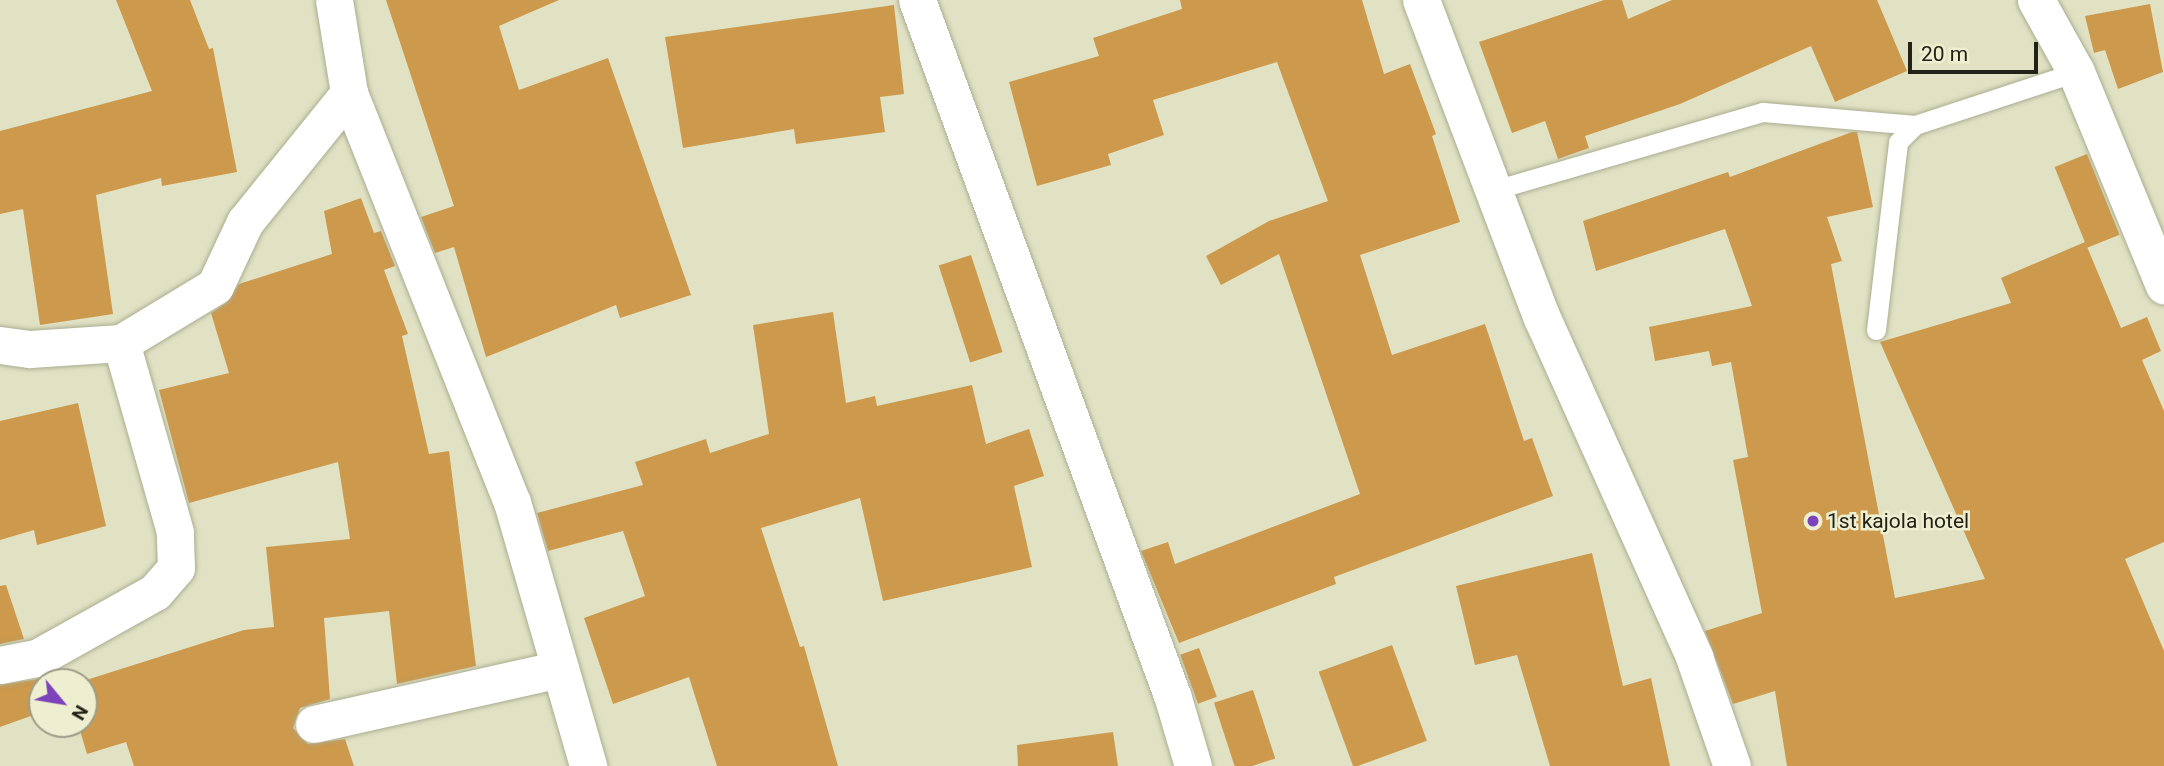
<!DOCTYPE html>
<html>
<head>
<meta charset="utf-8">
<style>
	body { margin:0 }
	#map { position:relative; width:2164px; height:766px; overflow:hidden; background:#e1e2c4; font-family:Roboto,sans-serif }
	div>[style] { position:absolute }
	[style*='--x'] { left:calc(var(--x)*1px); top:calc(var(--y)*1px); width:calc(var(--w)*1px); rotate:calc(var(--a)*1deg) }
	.building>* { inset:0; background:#cc994d; transform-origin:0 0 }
	.roads { filter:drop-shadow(0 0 2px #acad91) drop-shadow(0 0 2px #acad91) }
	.service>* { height:19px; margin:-9.5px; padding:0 9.5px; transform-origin:9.5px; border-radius:9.5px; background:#fff }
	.minor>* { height:37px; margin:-18.5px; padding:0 18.5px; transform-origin:18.5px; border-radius:18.5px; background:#fff }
	.dots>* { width:19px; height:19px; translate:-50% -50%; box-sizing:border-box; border:4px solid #eeefd1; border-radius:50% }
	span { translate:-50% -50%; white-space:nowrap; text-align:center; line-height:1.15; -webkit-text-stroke:5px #eeefd1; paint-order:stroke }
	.poi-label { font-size:21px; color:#222217 }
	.left { translate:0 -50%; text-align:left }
	.north { position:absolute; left:28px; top:668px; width:70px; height:70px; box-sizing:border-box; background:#eeefd1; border:2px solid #9c9d87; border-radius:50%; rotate:120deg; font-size:19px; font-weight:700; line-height:28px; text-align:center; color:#222217 }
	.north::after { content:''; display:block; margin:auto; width:24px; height:32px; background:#7c44bb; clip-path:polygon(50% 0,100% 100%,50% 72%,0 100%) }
	.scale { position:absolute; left:1908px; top:42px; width:130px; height:32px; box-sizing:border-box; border:4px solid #222217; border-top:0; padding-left:9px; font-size:21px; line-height:24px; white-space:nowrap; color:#222217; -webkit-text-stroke:5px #eeefd1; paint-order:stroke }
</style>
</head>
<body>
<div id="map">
	<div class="building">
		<i style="clip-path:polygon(116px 0,190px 0,209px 49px,213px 48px,237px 172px,162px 186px,161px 178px,96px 195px,113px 314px,40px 325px,23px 209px,0 214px,0 131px,152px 91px)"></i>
		<i style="clip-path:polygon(386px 0,559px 0,499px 26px,519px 90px,608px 58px,691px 295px,620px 318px,616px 305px,486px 357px,454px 247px,435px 253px,421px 217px,454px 206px)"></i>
		<i style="clip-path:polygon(1180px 0,1362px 0,1384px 74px,1410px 64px,1436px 134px,1432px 136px,1460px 222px,1360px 255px,1392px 355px,1485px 324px,1524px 441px,1532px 438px,1553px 496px,1334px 577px,1336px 584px,1179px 643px,1141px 551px,1168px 542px,1175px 564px,1360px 494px,1279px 254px,1221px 285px,1206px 256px,1269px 221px,1328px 201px,1277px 62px,1153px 100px,1164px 135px,1108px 154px,1111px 165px,1037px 186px,1009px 82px,1099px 56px,1093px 38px,1182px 9px)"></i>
		<i style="clip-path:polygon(1604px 0,1622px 0,1628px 19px,1672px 0,1877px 0,1907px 71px,1835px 102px,1811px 46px,1680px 104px,1585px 136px,1589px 148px,1558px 159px,1545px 121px,1512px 133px,1479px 42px)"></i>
		<i style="clip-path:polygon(2150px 4px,2163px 72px,2118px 89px,2105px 50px,2094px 53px,2085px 16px)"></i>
		<i style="clip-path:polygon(894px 5px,904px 94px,880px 97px,885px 132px,796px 144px,794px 129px,683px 148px,665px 37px)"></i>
		<i style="clip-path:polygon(1852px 132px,1857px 132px,1873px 207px,1827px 217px,1842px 261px,1831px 264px,1895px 598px,1985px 579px,1880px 342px,2011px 303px,2001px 278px,2085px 242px,2121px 328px,2147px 317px,2161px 351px,2142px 360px,2164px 411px,2164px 542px,2125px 559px,2164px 651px,2164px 766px,1787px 766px,1775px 691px,1733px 704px,1705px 631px,1762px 613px,1733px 460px,1748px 457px,1731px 362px,1712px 366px,1709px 351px,1655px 361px,1649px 327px,1752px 306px,1725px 229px,1596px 271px,1583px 221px,1728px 172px,1730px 177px)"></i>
		<i style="left:2087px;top:154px;width:87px;height:35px;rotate:68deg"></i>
		<i style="clip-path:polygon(361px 198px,374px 233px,381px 231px,395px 266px,384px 270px,408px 334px,402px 336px,429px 454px,449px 451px,476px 666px,397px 684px,389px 611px,324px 618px,330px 699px,300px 708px,293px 728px,308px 744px,345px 739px,354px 766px,134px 766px,126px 742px,87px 754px,78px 724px,84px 724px,84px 682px,80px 682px,244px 630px,274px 627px,266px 547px,350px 539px,338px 462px,189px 503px,159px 390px,229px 373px,211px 313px,226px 303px,239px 284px,332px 254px,324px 211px)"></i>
		<i style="left:971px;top:255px;width:102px;height:34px;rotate:72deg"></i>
		<i style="clip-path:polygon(833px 312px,846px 403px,875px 396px,877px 406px,972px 385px,986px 444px,1029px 429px,1044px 476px,1014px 486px,1032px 567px,883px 601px,860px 498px,761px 528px,800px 647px,804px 646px,838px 766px,717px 766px,689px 677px,613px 704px,584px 618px,645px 596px,623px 531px,548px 551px,537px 513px,643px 485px,635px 462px,706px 439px,710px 453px,769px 434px,753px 325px)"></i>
		<i style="clip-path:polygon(78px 403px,106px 526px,37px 545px,34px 530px,0 540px,0 421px)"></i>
		<i style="clip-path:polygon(1592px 553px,1623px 686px,1651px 678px,1670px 766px,1550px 766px,1517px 655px,1475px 665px,1456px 586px)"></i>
		<i style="clip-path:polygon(6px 585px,24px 639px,0 644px,0 586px)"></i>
		<i style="left:1392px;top:645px;width:102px;height:78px;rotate:70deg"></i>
		<i style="left:1199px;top:648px;width:52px;height:20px;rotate:70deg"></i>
		<i style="clip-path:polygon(38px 679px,42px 712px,0 727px,0 685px)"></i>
		<i style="left:1253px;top:690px;width:72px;height:41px;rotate:72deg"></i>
		<i style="clip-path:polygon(1113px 732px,1118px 766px,1018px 766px,1017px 745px)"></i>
	</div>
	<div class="roads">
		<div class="service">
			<i style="--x:1494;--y:190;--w:280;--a:-16.2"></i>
			<i style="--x:1763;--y:112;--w:153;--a:4.9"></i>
			<i style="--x:1876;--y:330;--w:189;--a:-83.3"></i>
			<i style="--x:1898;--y:142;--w:24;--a:-45"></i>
			<i style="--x:1915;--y:125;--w:169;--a:-18.2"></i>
		</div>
		<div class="minor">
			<i style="--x:334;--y:0;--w:94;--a:80.8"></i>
			<i style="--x:349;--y:93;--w:440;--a:68.3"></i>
			<i style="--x:512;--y:502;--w:275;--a:73.9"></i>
			<i style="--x:917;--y:0;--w:743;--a:69.86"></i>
			<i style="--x:1173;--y:698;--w:71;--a:73.6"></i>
			<i style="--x:1421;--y:0;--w:340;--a:69.2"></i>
			<i style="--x:1542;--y:318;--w:372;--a:65.8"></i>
			<i style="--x:1694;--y:657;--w:115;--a:70.8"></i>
			<i style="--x:2036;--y:0;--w:82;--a:60.9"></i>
			<i style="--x:2076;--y:72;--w:231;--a:67.6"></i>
			<i style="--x:0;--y:345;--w:30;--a:8"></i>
			<i style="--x:30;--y:349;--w:91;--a:-3.8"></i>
			<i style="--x:121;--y:343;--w:110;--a:-31.2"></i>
			<i style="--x:215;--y:286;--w:71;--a:-64.9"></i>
			<i style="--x:245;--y:222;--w:166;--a:-51.1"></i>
			<i style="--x:0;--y:665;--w:38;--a:-11"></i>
			<i style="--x:37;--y:658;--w:135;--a:-29.2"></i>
			<i style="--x:155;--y:592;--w:32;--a:-49"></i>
			<i style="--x:176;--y:568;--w:36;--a:-92"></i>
			<i style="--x:175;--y:532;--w:197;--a:-105.9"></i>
			<i style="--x:314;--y:724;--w:252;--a:-12.6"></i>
		</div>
	</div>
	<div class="dots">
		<i style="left:1813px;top:521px;background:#7c44bb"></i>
	</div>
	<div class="poi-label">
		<span class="left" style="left:1827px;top:521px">1st kajola hotel</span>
	</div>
	<div class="north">N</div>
	<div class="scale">20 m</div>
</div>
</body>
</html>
